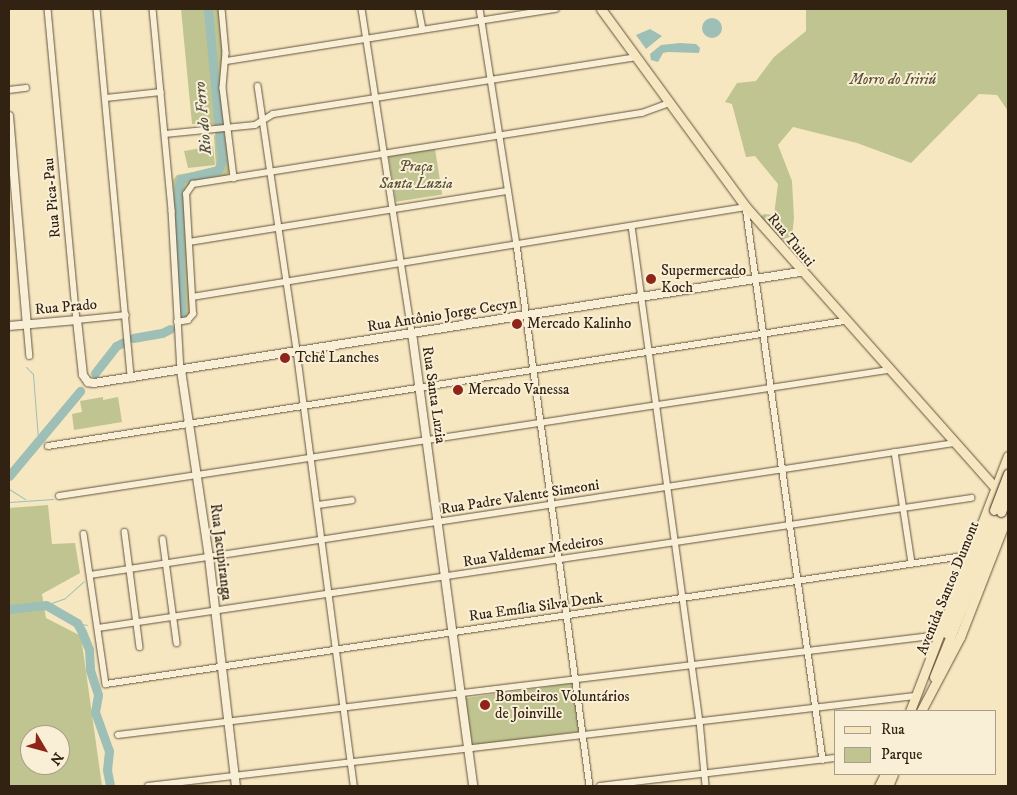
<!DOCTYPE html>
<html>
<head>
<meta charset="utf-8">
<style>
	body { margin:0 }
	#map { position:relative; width:1017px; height:795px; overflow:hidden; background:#f6e7c0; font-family:"IM FELL DW Pica",serif }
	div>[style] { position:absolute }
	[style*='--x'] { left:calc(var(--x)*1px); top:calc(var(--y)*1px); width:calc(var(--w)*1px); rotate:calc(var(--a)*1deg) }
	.green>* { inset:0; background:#c0c490; transform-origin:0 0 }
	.water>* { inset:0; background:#9dbfb6 }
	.round { border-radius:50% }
	.stream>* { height:1px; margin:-0.5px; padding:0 0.5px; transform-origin:0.5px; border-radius:0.5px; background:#9dbfb6 }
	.river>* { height:9px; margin:-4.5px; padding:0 4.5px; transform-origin:4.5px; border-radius:4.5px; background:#9dbfb6 }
	.roads { filter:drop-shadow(0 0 1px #63533e) drop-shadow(0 0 1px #63533e) }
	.street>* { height:5.5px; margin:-2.75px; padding:0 2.75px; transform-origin:2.75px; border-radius:2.75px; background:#f9efd6 }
	.secondary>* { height:8px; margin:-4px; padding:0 4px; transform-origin:4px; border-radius:4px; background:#f9efd6 }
	.primary>* { height:9px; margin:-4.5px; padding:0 4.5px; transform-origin:4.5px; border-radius:4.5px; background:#f6e7c0 }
	.bridges { filter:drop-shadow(0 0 1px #322212) drop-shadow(0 0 1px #322212) }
	.primary-bridge>* { height:9px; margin:-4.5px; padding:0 4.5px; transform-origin:4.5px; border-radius:4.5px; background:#f6e7c0 }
	.dots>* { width:14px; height:14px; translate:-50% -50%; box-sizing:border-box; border:2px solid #f9efd6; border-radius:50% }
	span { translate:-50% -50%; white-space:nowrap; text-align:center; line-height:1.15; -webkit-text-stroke:4px #f9efd6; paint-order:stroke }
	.park-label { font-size:15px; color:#5d5338; font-style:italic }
	.street-label { font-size:15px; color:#322212 }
	.poi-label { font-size:15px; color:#322212 }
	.left { translate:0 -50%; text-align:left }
	.water-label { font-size:16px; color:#525143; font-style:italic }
	.frame { position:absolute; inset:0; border:10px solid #322212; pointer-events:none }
	.legend { position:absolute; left:834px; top:710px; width:162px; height:65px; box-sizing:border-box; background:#f9efd6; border:1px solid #a99d88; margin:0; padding:6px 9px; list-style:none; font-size:15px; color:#322212 }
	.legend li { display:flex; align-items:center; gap:10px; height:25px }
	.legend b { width:25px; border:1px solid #a99d88 }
	.north { position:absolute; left:20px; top:725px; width:50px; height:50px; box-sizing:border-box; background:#f9efd6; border:1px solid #a99d88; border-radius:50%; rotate:127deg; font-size:14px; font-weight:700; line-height:20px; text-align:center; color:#322212 }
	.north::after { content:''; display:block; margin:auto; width:18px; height:22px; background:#8f2418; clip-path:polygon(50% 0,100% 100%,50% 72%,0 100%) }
</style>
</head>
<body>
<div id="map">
	<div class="green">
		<i style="clip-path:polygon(181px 9px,219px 9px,224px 53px,220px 82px,226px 122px,223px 125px,192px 124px)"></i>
		<i style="clip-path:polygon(806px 9px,1008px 9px,1008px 111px,997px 95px,979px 94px,911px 163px,857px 143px,793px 127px,778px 145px,792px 181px,794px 218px,792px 236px,781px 240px,759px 218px,764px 214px,774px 215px,778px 184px,755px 156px,746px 157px,732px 104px,725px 102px,737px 83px,756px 81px,774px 57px,806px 31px)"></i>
		<i style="clip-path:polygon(219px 131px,225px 136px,230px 172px,223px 178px,192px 181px,184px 191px,192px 309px,189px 317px,182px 319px,173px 180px,177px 175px,216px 168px,214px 136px)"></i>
		<i style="clip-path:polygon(213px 146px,215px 165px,188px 168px,184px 151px)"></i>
		<i style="left:435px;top:149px;width:46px;height:47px;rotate:81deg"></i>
		<i style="clip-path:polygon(103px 397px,103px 400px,118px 397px,122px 422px,74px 430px,72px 414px,82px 412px,80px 401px)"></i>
		<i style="clip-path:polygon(evenodd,48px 505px,52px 544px,75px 543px,80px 573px,42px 594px,46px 618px,81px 636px,102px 786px,9px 786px,9px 508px,48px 505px,30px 735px,60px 735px,60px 765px,30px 765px,30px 735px)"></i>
		<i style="left:573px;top:683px;width:49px;height:109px;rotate:82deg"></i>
	</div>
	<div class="water">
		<i class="round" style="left:702px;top:18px;width:20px;height:20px"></i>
		<i style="clip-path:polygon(650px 29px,662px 36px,646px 49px,636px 35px)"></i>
		<i style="clip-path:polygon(680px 43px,696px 44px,700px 48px,699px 53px,668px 52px,663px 53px,658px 62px,651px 60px,650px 54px,661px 45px)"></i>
	</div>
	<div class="stream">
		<i style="--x:26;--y:367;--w:10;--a:45"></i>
		<i style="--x:33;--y:374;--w:65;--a:85.6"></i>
		<i style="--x:9;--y:489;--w:19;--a:32"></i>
		<i style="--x:9;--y:502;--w:44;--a:-3.9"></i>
		<i style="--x:46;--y:605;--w:20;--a:-20"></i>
		<i style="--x:65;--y:598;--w:25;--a:-42"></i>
		<i style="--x:77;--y:623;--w:10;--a:11"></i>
	</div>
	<div class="river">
		<i style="--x:181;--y:314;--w:124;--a:-91.4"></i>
		<i style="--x:178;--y:190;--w:11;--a:-75"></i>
		<i style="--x:181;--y:179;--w:38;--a:-14"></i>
		<i style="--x:218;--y:170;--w:10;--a:-66"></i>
		<i style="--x:222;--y:161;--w:153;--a:-95.3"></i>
		<i style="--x:133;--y:338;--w:29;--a:-10"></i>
		<i style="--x:162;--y:333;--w:9;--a:-27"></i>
		<i style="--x:95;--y:373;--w:34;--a:-52"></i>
		<i style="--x:116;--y:346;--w:9;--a:-27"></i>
		<i style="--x:9;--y:476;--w:111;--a:-50.1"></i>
		<i style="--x:9;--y:609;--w:37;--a:-6"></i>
		<i style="--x:46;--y:605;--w:36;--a:30"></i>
		<i style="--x:77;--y:623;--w:10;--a:61"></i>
		<i style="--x:82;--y:632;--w:18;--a:68"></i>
		<i style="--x:89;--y:649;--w:21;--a:87"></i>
		<i style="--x:90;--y:670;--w:26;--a:72"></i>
		<i style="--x:98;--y:695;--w:17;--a:100"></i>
		<i style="--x:95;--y:712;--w:41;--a:70.3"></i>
		<i style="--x:109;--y:751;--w:19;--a:96"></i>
		<i style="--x:107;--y:770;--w:16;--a:79"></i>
	</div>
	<div class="roads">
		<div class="street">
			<i style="--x:48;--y:9;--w:312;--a:84.7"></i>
			<i style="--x:77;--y:320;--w:49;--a:-5.8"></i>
			<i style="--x:97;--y:9;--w:371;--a:84.7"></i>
			<i style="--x:153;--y:9;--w:203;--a:84.6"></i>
			<i style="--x:172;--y:211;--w:159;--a:86.8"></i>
			<i style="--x:222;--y:9;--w:44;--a:84.8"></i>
			<i style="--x:226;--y:53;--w:35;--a:95"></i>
			<i style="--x:223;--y:88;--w:91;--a:83"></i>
			<i style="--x:362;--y:9;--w:328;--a:81.2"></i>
			<i style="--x:419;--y:9;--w:21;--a:79"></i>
			<i style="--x:480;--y:9;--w:239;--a:81.1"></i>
			<i style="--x:517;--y:245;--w:546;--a:82.32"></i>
			<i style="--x:226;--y:61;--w:334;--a:-9"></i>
			<i style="--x:258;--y:86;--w:268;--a:81.6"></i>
			<i style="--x:297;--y:351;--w:439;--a:82.5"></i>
			<i style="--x:9;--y:90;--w:17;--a:-7"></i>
			<i style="--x:106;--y:98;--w:55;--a:-6.2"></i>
			<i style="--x:165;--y:134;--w:90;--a:-5.7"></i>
			<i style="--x:255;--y:125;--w:21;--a:-31"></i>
			<i style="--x:273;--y:114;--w:367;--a:-8.9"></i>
			<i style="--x:632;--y:226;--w:500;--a:82.2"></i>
			<i style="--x:700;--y:721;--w:65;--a:84.7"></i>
			<i style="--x:189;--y:242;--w:323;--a:-9.1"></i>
			<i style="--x:192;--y:297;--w:561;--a:-9.23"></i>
			<i style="--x:746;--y:207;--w:558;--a:82.07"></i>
			<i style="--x:177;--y:322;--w:11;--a:-10"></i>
			<i style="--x:188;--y:320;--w:8;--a:-50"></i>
			<i style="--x:193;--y:314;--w:120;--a:-93.3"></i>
			<i style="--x:186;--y:194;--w:12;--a:-55"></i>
			<i style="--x:193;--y:184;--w:455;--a:-9"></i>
			<i style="--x:642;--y:113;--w:29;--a:-20"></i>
			<i style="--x:27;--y:324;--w:32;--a:85"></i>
			<i style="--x:48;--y:446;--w:806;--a:-8.92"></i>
			<i style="--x:895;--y:452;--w:112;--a:81.3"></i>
			<i style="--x:59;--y:496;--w:839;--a:-8.64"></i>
			<i style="--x:318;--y:505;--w:34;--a:-8"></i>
			<i style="--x:125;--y:532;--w:116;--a:82.6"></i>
			<i style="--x:84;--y:534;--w:152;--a:81.7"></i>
			<i style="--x:106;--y:684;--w:874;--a:-8.49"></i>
			<i style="--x:163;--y:539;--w:105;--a:82.3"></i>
			<i style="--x:90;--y:575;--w:875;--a:-8.68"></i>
			<i style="--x:98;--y:628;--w:883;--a:-8.47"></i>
			<i style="--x:118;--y:735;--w:827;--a:-6.94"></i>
			<i style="--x:148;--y:786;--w:772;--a:-6.69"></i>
			<i style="--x:600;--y:786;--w:238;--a:-6.8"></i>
		</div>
		<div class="secondary">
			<i style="--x:9;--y:116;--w:209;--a:85.1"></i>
			<i style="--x:9;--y:326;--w:68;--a:-5"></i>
			<i style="--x:77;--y:320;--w:55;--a:83.8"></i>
			<i style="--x:83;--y:375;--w:9;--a:54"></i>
			<i style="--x:88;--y:382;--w:6;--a:9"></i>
			<i style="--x:94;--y:383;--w:715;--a:-8.94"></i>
			<i style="--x:412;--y:333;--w:457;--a:82.3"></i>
			<i style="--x:181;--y:370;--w:189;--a:81.5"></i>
			<i style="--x:209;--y:557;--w:231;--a:83.3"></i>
		</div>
		<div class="primary">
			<i style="--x:601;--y:9;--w:245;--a:53.8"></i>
			<i style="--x:746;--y:207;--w:390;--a:48.4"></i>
			<i style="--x:946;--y:633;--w:132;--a:-68.7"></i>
			<i style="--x:934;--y:677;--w:178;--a:-67.9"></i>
			<i style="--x:910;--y:711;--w:273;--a:-69"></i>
			<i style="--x:921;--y:711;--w:84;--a:-62.2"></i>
			<i style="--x:960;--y:637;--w:132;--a:-68.7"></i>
			<i style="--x:879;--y:786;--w:13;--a:-63"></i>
			<i style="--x:888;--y:786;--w:13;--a:-67"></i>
		</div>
	</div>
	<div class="bridges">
		<div class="primary-bridge">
			<i style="--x:994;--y:510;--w:39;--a:-69"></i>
			<i style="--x:1001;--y:512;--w:20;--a:-70"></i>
		</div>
	</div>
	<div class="dots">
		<i style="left:651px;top:279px;background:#8f2418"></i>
		<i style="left:517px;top:324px;background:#8f2418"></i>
		<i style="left:285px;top:358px;background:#8f2418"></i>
		<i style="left:458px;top:390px;background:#8f2418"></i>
		<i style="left:485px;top:705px;background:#8f2418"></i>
	</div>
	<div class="park-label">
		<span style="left:893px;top:80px">Morro do Iririú</span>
		<span style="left:416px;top:175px">Praça<br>Santa Luzia</span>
	</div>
	<div class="street-label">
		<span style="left:52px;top:198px;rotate:-95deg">Rua Pica-Pau</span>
		<span style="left:791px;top:240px;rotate:50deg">Rua Tuiuti</span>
		<span style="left:66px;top:307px;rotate:-5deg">Rua Prado</span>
		<span style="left:442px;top:315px;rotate:-9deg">Rua Antônio Jorge Cecyn</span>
		<span style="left:434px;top:395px;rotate:82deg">Rua Santa Luzia</span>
		<span style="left:520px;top:497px;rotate:-9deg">Rua Padre Valente Simeoni</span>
		<span style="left:533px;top:551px;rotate:-9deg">Rua Valdemar Medeiros</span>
		<span style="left:221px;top:552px;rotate:83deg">Rua Jacupiranga</span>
		<span style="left:948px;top:588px;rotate:-68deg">Avenida Santos Dumont</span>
		<span style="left:536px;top:607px;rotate:-8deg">Rua Emília Silva Denk</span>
	</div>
	<div class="poi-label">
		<span class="left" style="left:661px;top:279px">Supermercado<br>Koch</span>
		<span class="left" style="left:527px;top:324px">Mercado Kalinho</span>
		<span class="left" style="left:295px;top:358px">Tchê Lanches</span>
		<span class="left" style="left:468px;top:390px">Mercado Vanessa</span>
		<span class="left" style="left:495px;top:705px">Bombeiros Voluntários<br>de Joinville</span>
	</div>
	<div class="water-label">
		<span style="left:203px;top:118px;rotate:-95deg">Rio do Ferro</span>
	</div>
	<div class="frame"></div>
	<ul class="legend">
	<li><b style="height:6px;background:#f6e7c0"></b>Rua</li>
	<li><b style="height:14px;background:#c0c490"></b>Parque</li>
	</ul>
	<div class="north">N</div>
</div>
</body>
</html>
